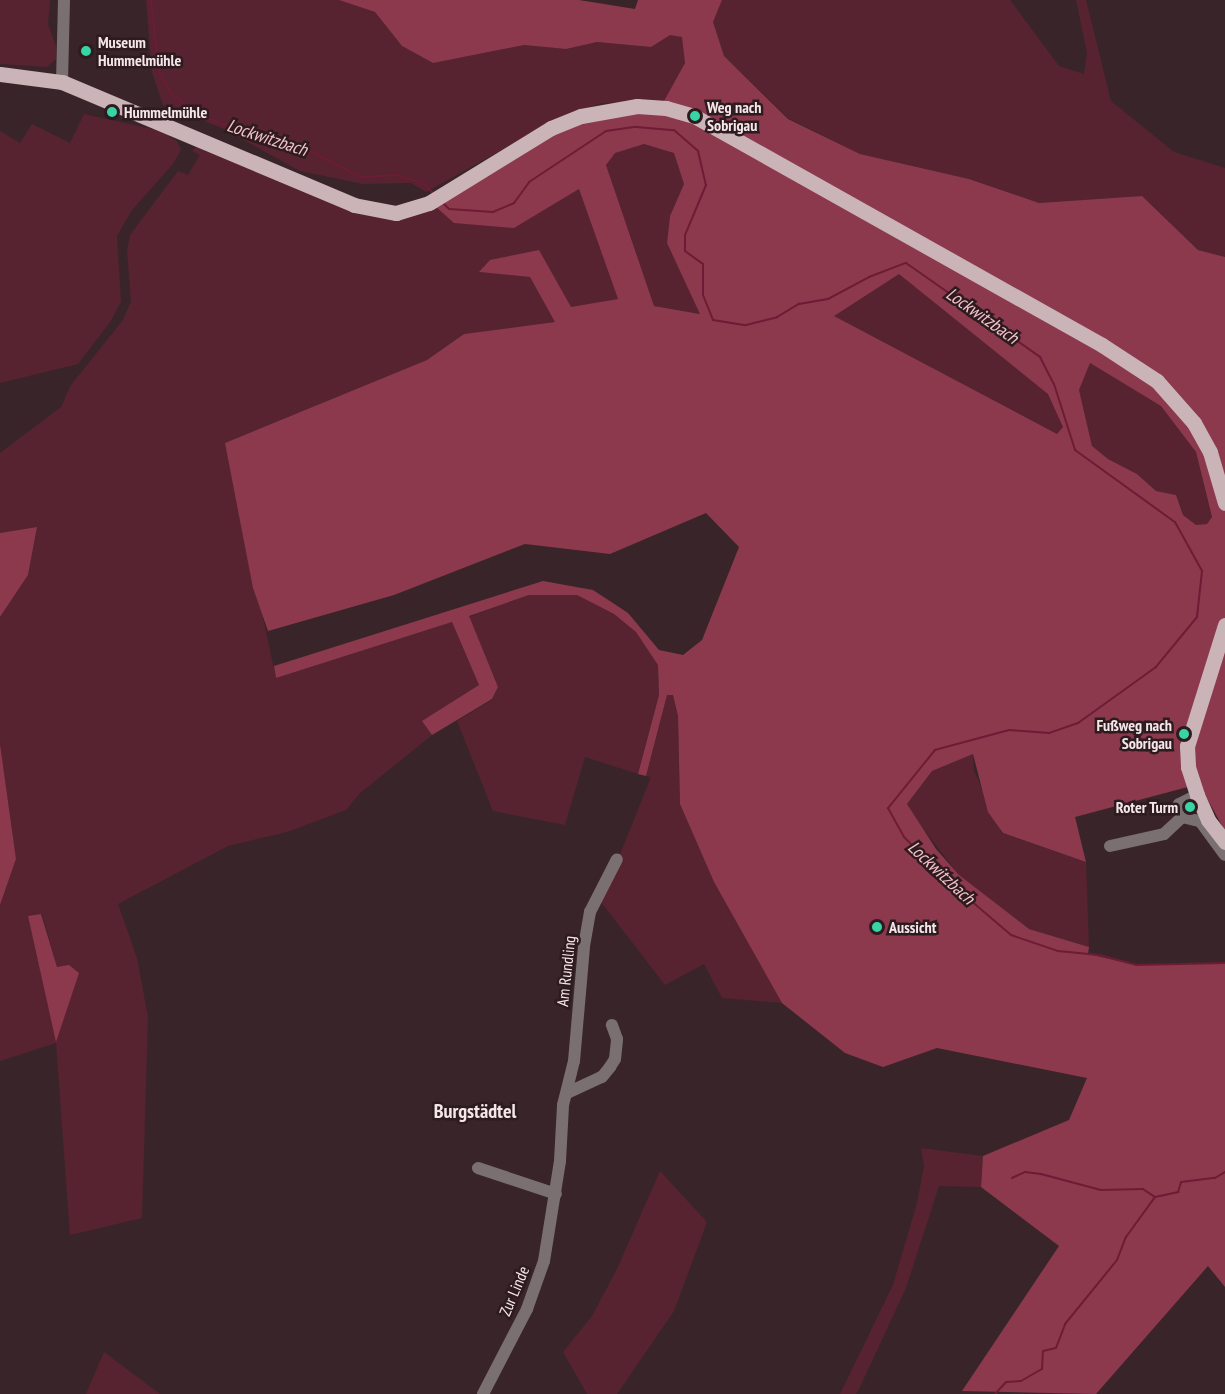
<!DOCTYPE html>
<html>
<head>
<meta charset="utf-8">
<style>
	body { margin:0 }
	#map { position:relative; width:1225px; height:1394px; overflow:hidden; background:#392529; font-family:"PT Sans Narrow",sans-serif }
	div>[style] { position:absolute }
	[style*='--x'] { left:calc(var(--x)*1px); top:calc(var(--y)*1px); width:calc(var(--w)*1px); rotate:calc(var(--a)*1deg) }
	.green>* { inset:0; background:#572330 }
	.forest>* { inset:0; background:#8c394e }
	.stream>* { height:2px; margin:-1px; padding:0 1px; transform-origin:1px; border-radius:1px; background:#6c1c34 }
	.minor>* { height:12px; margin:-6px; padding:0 6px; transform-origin:6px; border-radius:6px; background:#7a7071 }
	.major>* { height:15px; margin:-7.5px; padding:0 7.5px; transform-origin:7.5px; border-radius:7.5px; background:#cab4b7 }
	.dots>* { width:16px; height:16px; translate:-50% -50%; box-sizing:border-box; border:3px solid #2e1b1f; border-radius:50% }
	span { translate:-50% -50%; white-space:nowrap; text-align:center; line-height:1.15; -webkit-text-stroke:5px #2e1b1f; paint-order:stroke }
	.poi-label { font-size:16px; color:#f5e7e9; font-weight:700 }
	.left { translate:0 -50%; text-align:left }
	.right { translate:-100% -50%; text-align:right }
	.street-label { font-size:16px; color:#f5e7e9 }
	.water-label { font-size:18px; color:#f4c3cb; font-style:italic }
	.quarter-label { font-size:20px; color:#f5e7e9; font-weight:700 }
</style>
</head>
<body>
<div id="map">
	<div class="green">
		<i style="clip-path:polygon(0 0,50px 0,48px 24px,56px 46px,56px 59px,47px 67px,0 64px)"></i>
		<i style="clip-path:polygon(146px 0,339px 0,375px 12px,402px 46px,433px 63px,524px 45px,566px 49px,597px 42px,651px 47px,670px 34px,683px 37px,685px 63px,664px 102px,602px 103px,563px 116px,426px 192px,411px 183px,363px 184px,300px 171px,222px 128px,163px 105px,152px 72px)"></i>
		<i style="clip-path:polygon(722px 0,1010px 0,1059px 66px,1084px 74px,1087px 53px,1076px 0,1086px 0,1111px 101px,1174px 152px,1225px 168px,1225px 257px,1198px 250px,1142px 196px,1039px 203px,969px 179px,860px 154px,788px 118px,724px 56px,713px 22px)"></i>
		<i style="clip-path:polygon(84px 114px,161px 131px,177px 141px,181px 150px,172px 165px,132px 210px,117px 236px,121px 302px,110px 322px,78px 364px,0 383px,0 131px,20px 143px,32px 124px,70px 143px)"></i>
		<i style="clip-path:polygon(evenodd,199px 144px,359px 214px,392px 219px,435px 206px,514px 228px,579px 189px,618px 299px,571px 308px,539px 250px,479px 272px,530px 277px,556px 322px,464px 334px,427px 360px,225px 443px,276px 678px,452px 622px,479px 685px,423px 721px,432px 735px,359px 794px,346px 810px,287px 832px,228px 846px,118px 904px,137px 958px,148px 1017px,142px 1218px,70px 1235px,56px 1043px,0 1061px,0 905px,16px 859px,0 744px,0 617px,28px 575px,37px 527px,0 533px,0 453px,61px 407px,71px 385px,123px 320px,131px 301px,127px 251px,130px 235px,178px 171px,188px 175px,200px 155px,192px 151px,199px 144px,42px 914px,57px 967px,56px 1040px,28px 916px,42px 914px)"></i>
		<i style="clip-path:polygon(644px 144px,674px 152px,684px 184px,670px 216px,667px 243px,701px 314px,654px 306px,606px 165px,614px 153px)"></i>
		<i style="clip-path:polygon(899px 273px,1049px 394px,1063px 427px,1057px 434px,833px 316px)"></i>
		<i style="clip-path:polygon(1090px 363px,1161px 406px,1196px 452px,1212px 517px,1207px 524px,1196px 525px,1183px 515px,1176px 495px,1156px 491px,1137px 474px,1108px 459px,1092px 446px,1079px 390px)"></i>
		<i style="clip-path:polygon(529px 595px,577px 595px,614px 614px,636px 632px,658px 664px,659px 695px,638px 774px,585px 757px,565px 825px,493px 811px,457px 721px,492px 700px,498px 687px,468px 617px)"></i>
		<i style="clip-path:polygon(667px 695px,673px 695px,678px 716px,680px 804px,714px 882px,782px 1003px,722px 998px,704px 964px,665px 985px,601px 902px,651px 777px,646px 776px)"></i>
		<i style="clip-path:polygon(973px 754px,974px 771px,1002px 833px,1086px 862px,1089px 947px,1029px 929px,1009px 916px,959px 875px,920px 825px,907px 804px,932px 771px)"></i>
		<i style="clip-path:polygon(921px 1148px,983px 1156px,981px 1187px,939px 1186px,906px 1288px,859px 1389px,856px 1394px,840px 1394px,893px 1285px,917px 1203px,924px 1166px)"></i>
		<i style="clip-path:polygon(660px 1171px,707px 1222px,674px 1311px,617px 1394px,587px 1394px,563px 1352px,592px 1316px,617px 1269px)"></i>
		<i style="clip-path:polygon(104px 1352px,160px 1394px,86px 1394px)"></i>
	</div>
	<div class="forest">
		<i style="clip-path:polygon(evenodd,339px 0,579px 0,635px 9px,638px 0,722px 0,713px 22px,724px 56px,788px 119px,860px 154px,969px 179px,1039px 203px,1142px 196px,1198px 250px,1225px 257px,1225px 831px,1199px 784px,1075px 817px,1086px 862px,1003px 833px,988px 812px,973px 754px,932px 771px,907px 804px,936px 849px,959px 875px,1029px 929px,1089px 947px,1088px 954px,1136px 965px,1225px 963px,1225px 1287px,1208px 1266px,1096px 1394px,962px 1391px,1059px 1246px,981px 1187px,983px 1156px,1069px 1120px,1087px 1078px,937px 1048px,883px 1067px,845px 1053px,782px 1003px,714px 882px,680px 804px,678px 716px,673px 695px,667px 695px,646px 776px,638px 774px,659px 695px,658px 665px,636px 632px,614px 614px,577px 595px,529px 595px,469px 616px,498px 687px,492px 699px,432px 735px,422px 721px,479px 685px,452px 622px,276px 678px,274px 666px,543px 581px,593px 590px,628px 613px,659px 650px,683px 655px,702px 640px,739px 547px,706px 513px,610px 554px,525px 544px,394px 595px,268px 631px,253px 588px,225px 443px,427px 360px,464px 334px,555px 322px,530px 277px,479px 272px,490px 260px,539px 250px,571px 307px,618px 299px,579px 189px,514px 228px,454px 223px,435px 206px,549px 134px,581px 121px,619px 112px,658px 112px,685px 63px,682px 37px,670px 35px,651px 47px,597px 42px,566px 49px,524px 45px,433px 63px,402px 46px,375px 12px,339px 0,644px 144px,674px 153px,684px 184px,670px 216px,667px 243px,700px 314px,654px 306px,606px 165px,615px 153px,644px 144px,339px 0,899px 274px,1048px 394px,1063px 427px,1057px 434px,834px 316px,899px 274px,339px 0,1090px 363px,1161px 406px,1196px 452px,1212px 517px,1207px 524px,1196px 525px,1183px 515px,1176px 495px,1156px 491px,1137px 474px,1108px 459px,1092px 446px,1079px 390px,1090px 363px)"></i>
		<i style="clip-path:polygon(37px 527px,28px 575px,0 617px,0 533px)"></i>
		<i style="clip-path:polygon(0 744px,16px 859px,0 905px)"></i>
		<i style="clip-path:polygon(41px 914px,57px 967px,69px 965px,79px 973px,56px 1042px,28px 916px)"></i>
	</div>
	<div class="stream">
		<i style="--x:151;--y:0;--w:72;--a:83.7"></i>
		<i style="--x:159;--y:72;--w:25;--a:61"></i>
		<i style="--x:171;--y:94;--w:32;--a:36"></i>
		<i style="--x:197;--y:113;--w:46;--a:23.2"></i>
		<i style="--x:239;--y:131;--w:64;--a:13.6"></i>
		<i style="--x:301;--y:146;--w:67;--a:27.7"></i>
		<i style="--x:360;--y:177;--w:38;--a:-3"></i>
		<i style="--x:398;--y:175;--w:29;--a:20"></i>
		<i style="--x:425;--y:185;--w:11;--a:45"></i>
		<i style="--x:441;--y:201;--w:11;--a:45"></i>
		<i style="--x:449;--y:209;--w:44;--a:3.9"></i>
		<i style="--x:493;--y:212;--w:23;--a:-23"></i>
		<i style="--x:514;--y:203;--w:26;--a:-54"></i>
		<i style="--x:529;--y:182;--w:92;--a:-33.5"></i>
		<i style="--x:606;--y:131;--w:30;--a:-8"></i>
		<i style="--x:636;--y:127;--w:38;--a:5"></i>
		<i style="--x:674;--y:130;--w:32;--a:41"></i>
		<i style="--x:698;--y:151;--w:35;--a:77"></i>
		<i style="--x:706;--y:185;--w:54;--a:112.8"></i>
		<i style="--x:685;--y:235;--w:16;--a:90"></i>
		<i style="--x:685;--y:251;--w:22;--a:36"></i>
		<i style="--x:703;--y:264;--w:31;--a:90"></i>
		<i style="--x:703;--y:295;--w:27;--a:68"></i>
		<i style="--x:713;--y:320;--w:33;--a:9"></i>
		<i style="--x:746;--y:325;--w:32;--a:-14"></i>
		<i style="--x:777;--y:317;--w:26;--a:-31"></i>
		<i style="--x:799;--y:304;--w:29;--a:-10"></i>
		<i style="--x:828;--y:299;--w:47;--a:-28.2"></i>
		<i style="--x:869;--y:277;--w:40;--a:-21"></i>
		<i style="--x:906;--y:263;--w:164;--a:35"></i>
		<i style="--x:1040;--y:357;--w:30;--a:63"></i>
		<i style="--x:1054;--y:384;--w:69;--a:72.3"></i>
		<i style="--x:1075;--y:450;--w:123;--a:35.8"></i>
		<i style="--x:1175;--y:522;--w:56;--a:61.1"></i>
		<i style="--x:1202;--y:571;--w:46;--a:96.2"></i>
		<i style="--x:1197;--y:617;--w:65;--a:129.4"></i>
		<i style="--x:1156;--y:667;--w:96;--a:144.3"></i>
		<i style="--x:1078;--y:723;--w:31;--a:161"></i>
		<i style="--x:1049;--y:733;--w:40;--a:-175.7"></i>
		<i style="--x:1009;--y:730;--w:77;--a:164.9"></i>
		<i style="--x:935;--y:750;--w:75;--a:129"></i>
		<i style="--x:888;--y:808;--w:33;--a:61"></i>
		<i style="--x:904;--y:837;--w:64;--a:45"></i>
		<i style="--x:949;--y:882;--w:82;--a:40.5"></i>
		<i style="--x:1011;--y:935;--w:50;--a:18.8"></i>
		<i style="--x:1058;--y:951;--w:41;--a:5.6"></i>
		<i style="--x:1099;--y:955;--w:38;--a:15"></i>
		<i style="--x:1136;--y:965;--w:89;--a:-1.3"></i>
		<i style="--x:1012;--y:1178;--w:14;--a:-25"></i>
		<i style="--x:1025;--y:1172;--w:16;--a:7"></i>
		<i style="--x:1041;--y:1174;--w:62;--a:14.9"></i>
		<i style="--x:1101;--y:1190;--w:42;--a:-1.4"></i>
		<i style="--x:1143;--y:1189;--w:14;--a:34"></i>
		<i style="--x:995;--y:1394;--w:16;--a:-47"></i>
		<i style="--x:1006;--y:1382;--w:15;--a:-4"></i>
		<i style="--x:1021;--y:1381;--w:24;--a:-30"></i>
		<i style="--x:1042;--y:1369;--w:18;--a:-87"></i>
		<i style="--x:1043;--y:1351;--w:13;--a:-13"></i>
		<i style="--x:1056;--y:1348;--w:26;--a:-69"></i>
		<i style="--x:1065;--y:1324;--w:82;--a:-50.9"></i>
		<i style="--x:1117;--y:1260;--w:25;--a:-69"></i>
		<i style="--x:1126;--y:1237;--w:49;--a:-54.1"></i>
		<i style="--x:1155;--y:1197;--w:24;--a:-12"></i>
		<i style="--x:1178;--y:1192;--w:10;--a:-73"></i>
		<i style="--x:1181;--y:1182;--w:34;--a:-7"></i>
		<i style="--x:1215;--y:1178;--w:12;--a:-31"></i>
	</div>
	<div class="minor">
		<i style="--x:62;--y:82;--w:82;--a:-88.6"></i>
		<i style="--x:1197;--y:795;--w:20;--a:153"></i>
		<i style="--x:1179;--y:804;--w:13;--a:77"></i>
		<i style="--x:1182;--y:817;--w:18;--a:13"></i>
		<i style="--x:1200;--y:821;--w:42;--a:53.7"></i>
		<i style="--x:1110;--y:846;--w:55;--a:-12.5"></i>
		<i style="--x:1164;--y:834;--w:25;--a:-43"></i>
		<i style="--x:567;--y:1093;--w:38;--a:-25"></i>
		<i style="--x:602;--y:1077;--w:13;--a:-51"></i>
		<i style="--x:610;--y:1067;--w:9;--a:-58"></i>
		<i style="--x:615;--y:1059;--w:20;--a:-84"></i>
		<i style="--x:617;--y:1039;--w:15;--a:-110"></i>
		<i style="--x:478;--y:1168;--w:82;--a:18.4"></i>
		<i style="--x:483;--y:1394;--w:96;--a:-62.6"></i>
		<i style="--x:527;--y:1309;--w:51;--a:-70.5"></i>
		<i style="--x:544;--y:1261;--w:101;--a:-80.9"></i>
		<i style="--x:560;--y:1161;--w:56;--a:-86.9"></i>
		<i style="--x:563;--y:1105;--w:45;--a:-76"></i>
		<i style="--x:574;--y:1061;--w:115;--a:-85"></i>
		<i style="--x:584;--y:946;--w:35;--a:-80"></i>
		<i style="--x:590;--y:912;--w:59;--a:-63"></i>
	</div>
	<div class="major">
		<i style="--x:0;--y:74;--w:63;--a:7.4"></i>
		<i style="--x:62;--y:82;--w:317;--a:22.8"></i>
		<i style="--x:354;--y:205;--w:43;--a:10.8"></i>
		<i style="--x:396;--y:213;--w:34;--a:-17"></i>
		<i style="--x:429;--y:203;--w:143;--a:-31.6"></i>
		<i style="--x:551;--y:128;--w:32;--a:-22"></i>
		<i style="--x:581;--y:116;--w:57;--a:-10.1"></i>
		<i style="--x:637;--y:106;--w:29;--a:4"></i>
		<i style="--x:666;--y:108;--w:29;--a:16"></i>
		<i style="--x:694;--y:116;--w:468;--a:29.3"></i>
		<i style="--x:1102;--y:345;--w:66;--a:33.2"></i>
		<i style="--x:1157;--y:381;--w:56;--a:48.6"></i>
		<i style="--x:1194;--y:423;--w:33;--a:61"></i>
		<i style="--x:1210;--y:452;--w:53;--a:73.6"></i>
		<i style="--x:1225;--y:625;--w:127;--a:107.4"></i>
		<i style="--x:1187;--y:746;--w:21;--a:87"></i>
		<i style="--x:1188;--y:767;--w:29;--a:72"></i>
		<i style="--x:1197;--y:795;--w:27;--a:66"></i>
		<i style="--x:1208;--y:820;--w:28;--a:52"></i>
	</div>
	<div class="dots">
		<i style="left:86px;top:51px;background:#37d4a6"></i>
		<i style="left:112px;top:112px;background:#37d4a6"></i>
		<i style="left:695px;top:116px;background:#37d4a6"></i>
		<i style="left:1184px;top:734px;background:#37d4a6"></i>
		<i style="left:1190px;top:807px;background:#37d4a6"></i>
		<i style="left:877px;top:927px;background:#37d4a6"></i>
	</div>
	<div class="poi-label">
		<span class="left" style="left:98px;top:51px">Museum<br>Hummelmühle</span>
		<span class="left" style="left:707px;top:116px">Weg nach<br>Sobrigau</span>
		<span class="left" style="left:124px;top:112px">Hummelmühle</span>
		<span class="right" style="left:1172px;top:734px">Fußweg nach<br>Sobrigau</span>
		<span class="right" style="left:1178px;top:807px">Roter Turm</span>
		<span class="left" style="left:889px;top:927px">Aussicht</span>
	</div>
	<div class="street-label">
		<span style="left:566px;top:971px;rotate:-84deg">Am Rundling</span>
		<span style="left:514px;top:1291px;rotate:-67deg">Zur Linde</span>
	</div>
	<div class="water-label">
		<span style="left:267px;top:138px;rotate:18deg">Lockwitzbach</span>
		<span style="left:982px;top:316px;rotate:35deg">Lockwitzbach</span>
		<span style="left:941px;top:873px;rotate:43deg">Lockwitzbach</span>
	</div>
	<div class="quarter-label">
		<span style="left:475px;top:1111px">Burgstädtel</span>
	</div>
</div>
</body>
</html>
